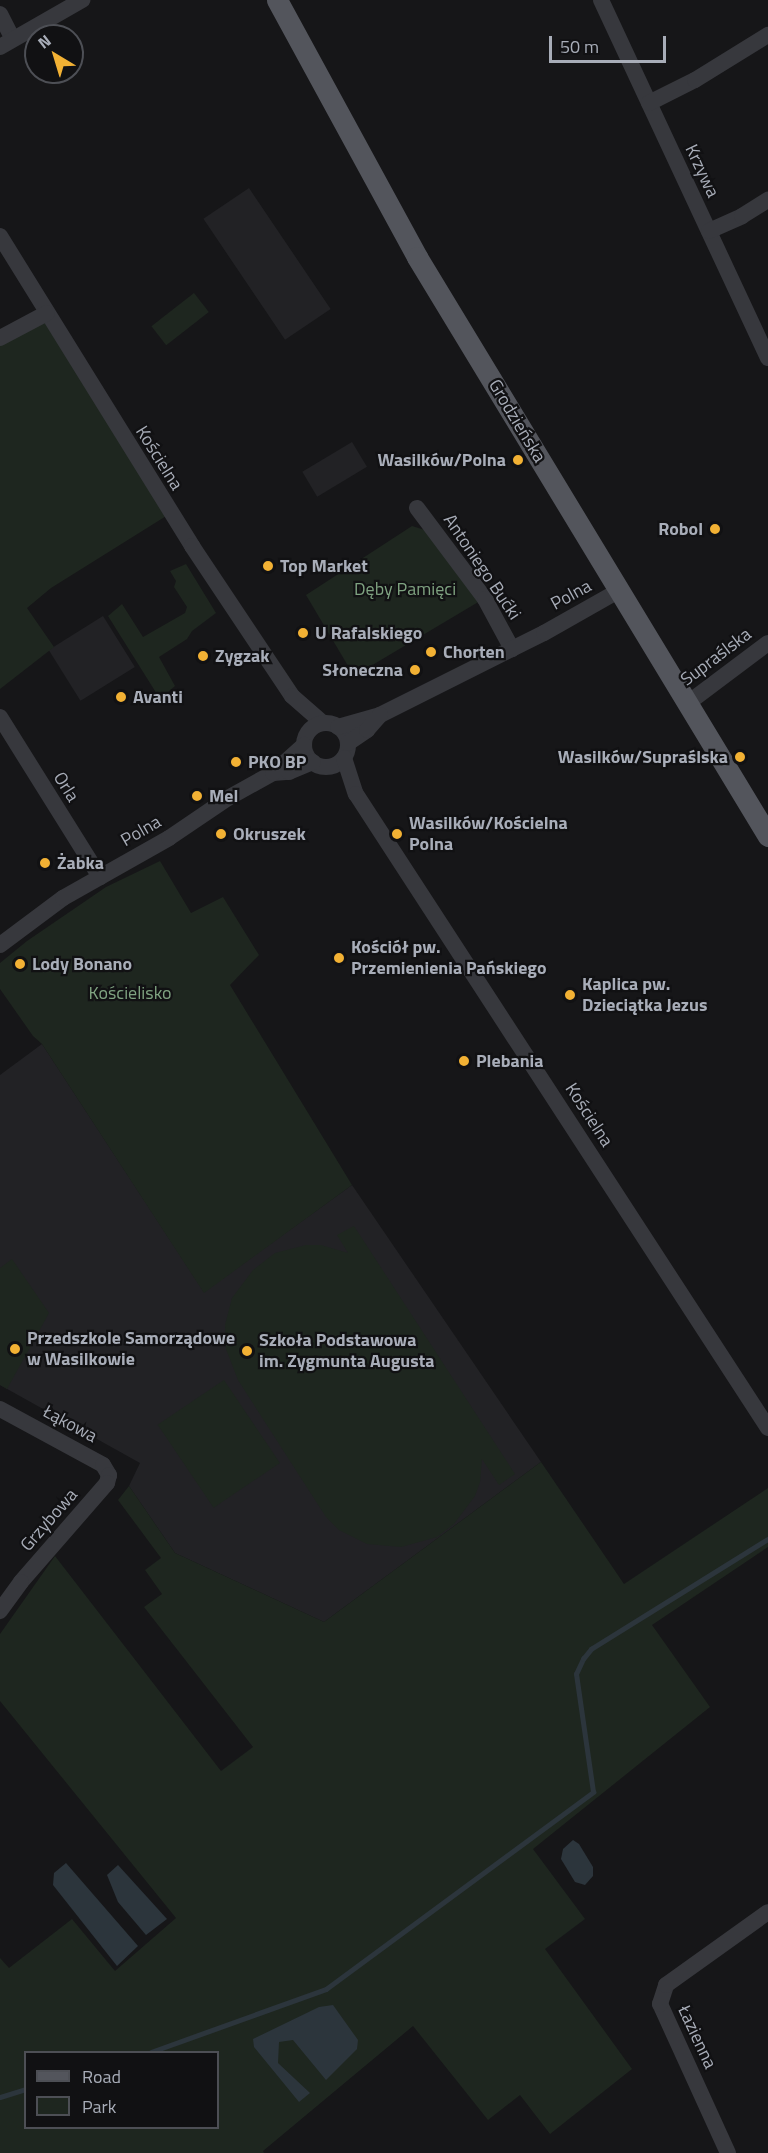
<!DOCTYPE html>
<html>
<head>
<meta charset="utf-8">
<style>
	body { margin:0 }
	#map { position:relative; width:768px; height:2153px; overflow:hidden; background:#161618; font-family:"Titillium Web",sans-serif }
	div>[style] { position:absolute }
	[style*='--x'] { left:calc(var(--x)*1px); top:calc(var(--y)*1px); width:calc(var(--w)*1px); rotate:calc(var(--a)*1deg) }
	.built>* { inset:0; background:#222225; transform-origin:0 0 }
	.green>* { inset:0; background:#1e261f; transform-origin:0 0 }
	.water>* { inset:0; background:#2c353c }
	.stream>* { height:4.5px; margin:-2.25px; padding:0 2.25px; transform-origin:2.25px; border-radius:2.25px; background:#2c353c }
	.minor>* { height:16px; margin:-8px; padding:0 8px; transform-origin:8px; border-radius:8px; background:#37383d }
	.minor>.ring { margin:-8px; padding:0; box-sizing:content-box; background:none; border:16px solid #37383d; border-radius:50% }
	.major>* { height:21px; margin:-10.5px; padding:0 10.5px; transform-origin:10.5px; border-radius:10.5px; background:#53555c }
	.dots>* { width:16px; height:16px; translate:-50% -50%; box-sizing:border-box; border:3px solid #111113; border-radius:50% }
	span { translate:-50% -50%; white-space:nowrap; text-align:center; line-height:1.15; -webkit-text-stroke:4.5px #111113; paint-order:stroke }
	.street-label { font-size:18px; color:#a8adb8 }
	.poi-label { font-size:18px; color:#a8adb8; font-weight:700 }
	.right { translate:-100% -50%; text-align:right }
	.left { translate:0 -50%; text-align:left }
	.park-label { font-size:18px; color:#7fa381 }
	.legend { position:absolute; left:24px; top:2051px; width:195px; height:78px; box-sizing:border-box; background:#111113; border:2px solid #4d4f55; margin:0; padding:8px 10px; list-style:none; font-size:18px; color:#a8adb8 }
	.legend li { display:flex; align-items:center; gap:12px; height:30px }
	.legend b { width:30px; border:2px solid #4d4f55 }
	.north { position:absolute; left:24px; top:24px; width:60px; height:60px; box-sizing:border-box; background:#111113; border:2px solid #4d4f55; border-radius:50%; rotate:322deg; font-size:16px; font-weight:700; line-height:24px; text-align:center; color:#a8adb8 }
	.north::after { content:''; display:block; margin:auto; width:21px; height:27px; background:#f2b134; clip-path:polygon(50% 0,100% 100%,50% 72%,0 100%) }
	.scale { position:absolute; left:549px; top:36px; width:117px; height:27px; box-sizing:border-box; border:3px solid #a8adb8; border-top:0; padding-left:8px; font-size:18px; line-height:21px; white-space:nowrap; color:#a8adb8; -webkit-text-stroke:4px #111113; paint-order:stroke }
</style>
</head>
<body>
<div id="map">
	<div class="built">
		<i style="left:249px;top:188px;width:146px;height:55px;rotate:56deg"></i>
		<i style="left:352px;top:442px;width:29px;height:58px;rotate:59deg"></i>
		<i style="left:103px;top:616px;width:60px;height:64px;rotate:58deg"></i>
		<i style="clip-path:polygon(42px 1044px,204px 1292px,352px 1185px,541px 1462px,324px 1622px,175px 1553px,129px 1486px,140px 1463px,0 1385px,0 1075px)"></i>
	</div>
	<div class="green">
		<i style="left:194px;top:293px;width:24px;height:54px;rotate:52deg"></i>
		<i style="clip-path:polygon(51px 320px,171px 513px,51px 588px,27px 608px,54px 647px,0 689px,0 343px)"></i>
		<i style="clip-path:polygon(412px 526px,425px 530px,480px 601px,354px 676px,306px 595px)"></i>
		<i style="clip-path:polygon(186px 564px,216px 613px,192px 631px,187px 639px,159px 657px,175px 686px,160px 699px,108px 616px,122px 604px,143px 637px,185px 613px,187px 607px,174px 587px,176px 581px,170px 571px)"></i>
		<i style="clip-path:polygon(160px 861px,191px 913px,223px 897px,259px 955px,230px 985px,352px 1185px,204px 1293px,42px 1044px,33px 1036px,0 989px,0 963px,27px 941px,106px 887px)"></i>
		<i style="clip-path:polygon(354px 1226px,515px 1474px,499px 1485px,482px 1459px,480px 1482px,475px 1496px,454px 1524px,437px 1537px,401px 1547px,367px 1544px,339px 1530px,326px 1517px,238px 1380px,226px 1349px,225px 1325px,232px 1298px,253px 1270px,275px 1253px,306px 1245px,321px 1245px,348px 1253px,337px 1235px)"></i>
		<i style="clip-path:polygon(12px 1259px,49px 1313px,7px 1389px,0 1385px,0 1268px)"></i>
		<i style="left:224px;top:1380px;width:100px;height:80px;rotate:56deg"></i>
		<i style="clip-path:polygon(evenodd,541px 1462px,624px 1584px,768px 1488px,768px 1547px,652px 1625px,710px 1707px,533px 1849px,585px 1919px,545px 1949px,632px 2069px,550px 2134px,520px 2095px,488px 2120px,413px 2026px,263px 2151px,264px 2153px,0 2153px,0 1958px,9px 1968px,72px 1919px,115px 1971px,176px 1918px,0 1701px,0 1634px,55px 1556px,221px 1771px,253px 1747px,144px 1607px,162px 1594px,145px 1570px,161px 1558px,118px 1500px,129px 1486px,175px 1553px,324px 1622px,541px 1462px,26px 2052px,218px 2052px,218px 2128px,26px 2128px,26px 2052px)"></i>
	</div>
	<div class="water">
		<i style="clip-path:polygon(573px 1840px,579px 1844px,593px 1867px,593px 1876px,585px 1885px,575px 1882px,561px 1859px,563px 1849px)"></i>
		<i style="clip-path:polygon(66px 1863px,138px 1946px,117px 1966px,53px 1885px,54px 1873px)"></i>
		<i style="clip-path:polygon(118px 1865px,167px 1919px,146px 1935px,118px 1902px,107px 1875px)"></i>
		<i style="clip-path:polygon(333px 2005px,358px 2040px,357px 2049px,326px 2080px,293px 2040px,279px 2042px,278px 2063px,310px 2093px,299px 2102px,254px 2047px,253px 2039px,319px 2007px)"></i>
	</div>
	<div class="stream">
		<i style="--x:151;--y:2052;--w:186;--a:-19.8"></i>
		<i style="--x:326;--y:1989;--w:332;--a:-36.4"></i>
		<i style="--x:593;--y:1792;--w:119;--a:-98.2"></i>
		<i style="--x:576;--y:1674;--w:17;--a:-65"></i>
		<i style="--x:583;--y:1659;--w:13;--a:-51"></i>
		<i style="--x:591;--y:1649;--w:208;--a:-31.9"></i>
		<i style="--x:0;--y:2097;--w:27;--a:-17"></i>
	</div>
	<div class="minor">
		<i style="--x:601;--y:0;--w:395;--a:65"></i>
		<i style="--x:0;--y:14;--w:28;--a:63"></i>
		<i style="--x:0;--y:47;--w:95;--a:-29.8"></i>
		<i style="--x:649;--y:103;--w:51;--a:-26.6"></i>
		<i style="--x:695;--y:80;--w:86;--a:-31.7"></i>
		<i style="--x:709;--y:231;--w:36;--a:-24"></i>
		<i style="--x:742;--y:216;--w:31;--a:-32"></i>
		<i style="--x:0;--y:236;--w:365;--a:58.2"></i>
		<i style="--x:192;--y:546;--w:180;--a:56.3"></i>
		<i style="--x:292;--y:696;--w:41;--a:41.1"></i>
		<i style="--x:0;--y:338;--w:53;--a:-28"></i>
		<i style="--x:417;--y:508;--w:114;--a:53.2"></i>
		<i style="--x:485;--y:599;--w:57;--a:61.6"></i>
		<i style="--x:688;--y:703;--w:100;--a:-36.9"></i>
		<i style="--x:0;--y:717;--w:189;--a:58"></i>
		<i class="ring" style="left:304px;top:723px;width:28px;height:28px"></i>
		<i style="--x:338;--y:727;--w:44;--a:-15.9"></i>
		<i style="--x:380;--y:715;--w:183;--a:-26.6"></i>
		<i style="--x:544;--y:633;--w:87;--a:-29.5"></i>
		<i style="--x:348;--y:743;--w:23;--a:-34"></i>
		<i style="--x:367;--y:730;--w:20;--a:-49"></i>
		<i style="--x:344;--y:758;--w:38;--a:72"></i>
		<i style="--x:356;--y:794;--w:756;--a:56.98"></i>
		<i style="--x:273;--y:773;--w:16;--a:-4"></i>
		<i style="--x:289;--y:772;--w:26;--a:-23"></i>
		<i style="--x:0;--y:945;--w:79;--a:-36.7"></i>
		<i style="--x:63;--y:898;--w:122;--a:-29.5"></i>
		<i style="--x:169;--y:838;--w:71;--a:-34.1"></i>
		<i style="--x:228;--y:798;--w:51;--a:-29.1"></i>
		<i style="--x:273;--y:773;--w:42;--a:-42.1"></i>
		<i style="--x:0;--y:1409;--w:117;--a:28.5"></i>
		<i style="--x:103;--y:1465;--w:12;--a:59"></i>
		<i style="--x:109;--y:1475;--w:8;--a:104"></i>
		<i style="--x:107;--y:1483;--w:131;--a:131"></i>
		<i style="--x:21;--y:1582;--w:36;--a:126"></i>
		<i style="--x:728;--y:2153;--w:164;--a:-114.5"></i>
		<i style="--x:660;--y:2004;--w:20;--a:-72"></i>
		<i style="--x:666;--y:1985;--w:125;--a:-35.6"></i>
	</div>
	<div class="major">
		<i style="--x:277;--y:0;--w:293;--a:61.4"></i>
		<i style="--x:417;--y:257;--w:677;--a:58.78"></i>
	</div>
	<div class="dots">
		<i style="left:518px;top:460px;background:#f2b134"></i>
		<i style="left:715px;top:529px;background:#f2b134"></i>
		<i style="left:268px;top:566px;background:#f2b134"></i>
		<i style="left:303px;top:633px;background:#f2b134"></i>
		<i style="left:431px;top:652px;background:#f2b134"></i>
		<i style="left:203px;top:656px;background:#f2b134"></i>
		<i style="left:415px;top:670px;background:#f2b134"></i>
		<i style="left:121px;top:697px;background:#f2b134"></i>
		<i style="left:740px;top:757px;background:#f2b134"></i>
		<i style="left:236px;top:762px;background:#f2b134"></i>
		<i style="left:197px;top:796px;background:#f2b134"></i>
		<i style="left:221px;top:834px;background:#f2b134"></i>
		<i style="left:397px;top:834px;background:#f2b134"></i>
		<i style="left:45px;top:863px;background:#f2b134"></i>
		<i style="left:339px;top:958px;background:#f2b134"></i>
		<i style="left:20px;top:964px;background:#f2b134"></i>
		<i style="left:570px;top:995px;background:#f2b134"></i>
		<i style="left:464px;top:1061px;background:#f2b134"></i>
		<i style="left:15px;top:1349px;background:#f2b134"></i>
		<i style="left:247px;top:1351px;background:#f2b134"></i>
	</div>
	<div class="street-label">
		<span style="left:702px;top:171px;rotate:65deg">Krzywa</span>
		<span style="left:517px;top:421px;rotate:59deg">Grodzieńska</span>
		<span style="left:159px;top:458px;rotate:58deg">Kościelna</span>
		<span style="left:482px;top:567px;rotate:56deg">Antoniego Bućki</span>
		<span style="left:571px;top:595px;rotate:-29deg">Polna</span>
		<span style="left:716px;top:657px;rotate:-37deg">Supraślska</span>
		<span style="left:66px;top:787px;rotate:58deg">Orla</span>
		<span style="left:141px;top:831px;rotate:-30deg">Polna</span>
		<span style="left:589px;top:1115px;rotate:57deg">Kościelna</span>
		<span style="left:70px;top:1424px;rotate:28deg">Łąkowa</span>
		<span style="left:49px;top:1520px;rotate:-49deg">Grzybowa</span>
		<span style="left:697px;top:2037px;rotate:65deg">Łazienna</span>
	</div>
	<div class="poi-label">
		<span class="right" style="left:506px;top:460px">Wasilków/Polna</span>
		<span class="right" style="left:703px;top:529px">Robol</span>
		<span class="left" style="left:280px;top:566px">Top Market</span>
		<span class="left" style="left:315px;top:633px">U Rafalskiego</span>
		<span class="left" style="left:443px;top:652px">Chorten</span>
		<span class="left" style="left:215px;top:656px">Zygzak</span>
		<span class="right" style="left:403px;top:670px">Słoneczna</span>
		<span class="left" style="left:133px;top:697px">Avanti</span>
		<span class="right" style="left:728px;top:757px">Wasilków/Supraślska</span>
		<span class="left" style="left:248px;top:762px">PKO BP</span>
		<span class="left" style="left:209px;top:796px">Mel</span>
		<span class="left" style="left:409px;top:834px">Wasilków/Kościelna<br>Polna</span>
		<span class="left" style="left:233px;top:834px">Okruszek</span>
		<span class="left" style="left:57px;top:863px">Żabka</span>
		<span class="left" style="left:351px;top:958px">Kościół pw.<br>Przemienienia Pańskiego</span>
		<span class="left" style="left:32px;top:964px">Lody Bonano</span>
		<span class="left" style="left:582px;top:995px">Kaplica pw.<br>Dzieciątka Jezus</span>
		<span class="left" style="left:476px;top:1061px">Plebania</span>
		<span class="left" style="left:27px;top:1349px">Przedszkole Samorządowe<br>w Wasilkowie</span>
		<span class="left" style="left:259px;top:1351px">Szkoła Podstawowa<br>im. Zygmunta Augusta</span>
	</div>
	<div class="park-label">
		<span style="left:405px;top:589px">Dęby Pamięci</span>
		<span style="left:130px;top:993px">Kościelisko</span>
	</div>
	<ul class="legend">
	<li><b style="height:8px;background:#53555c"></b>Road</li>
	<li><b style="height:16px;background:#1e261f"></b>Park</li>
	</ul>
	<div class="north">N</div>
	<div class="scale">50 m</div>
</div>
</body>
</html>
